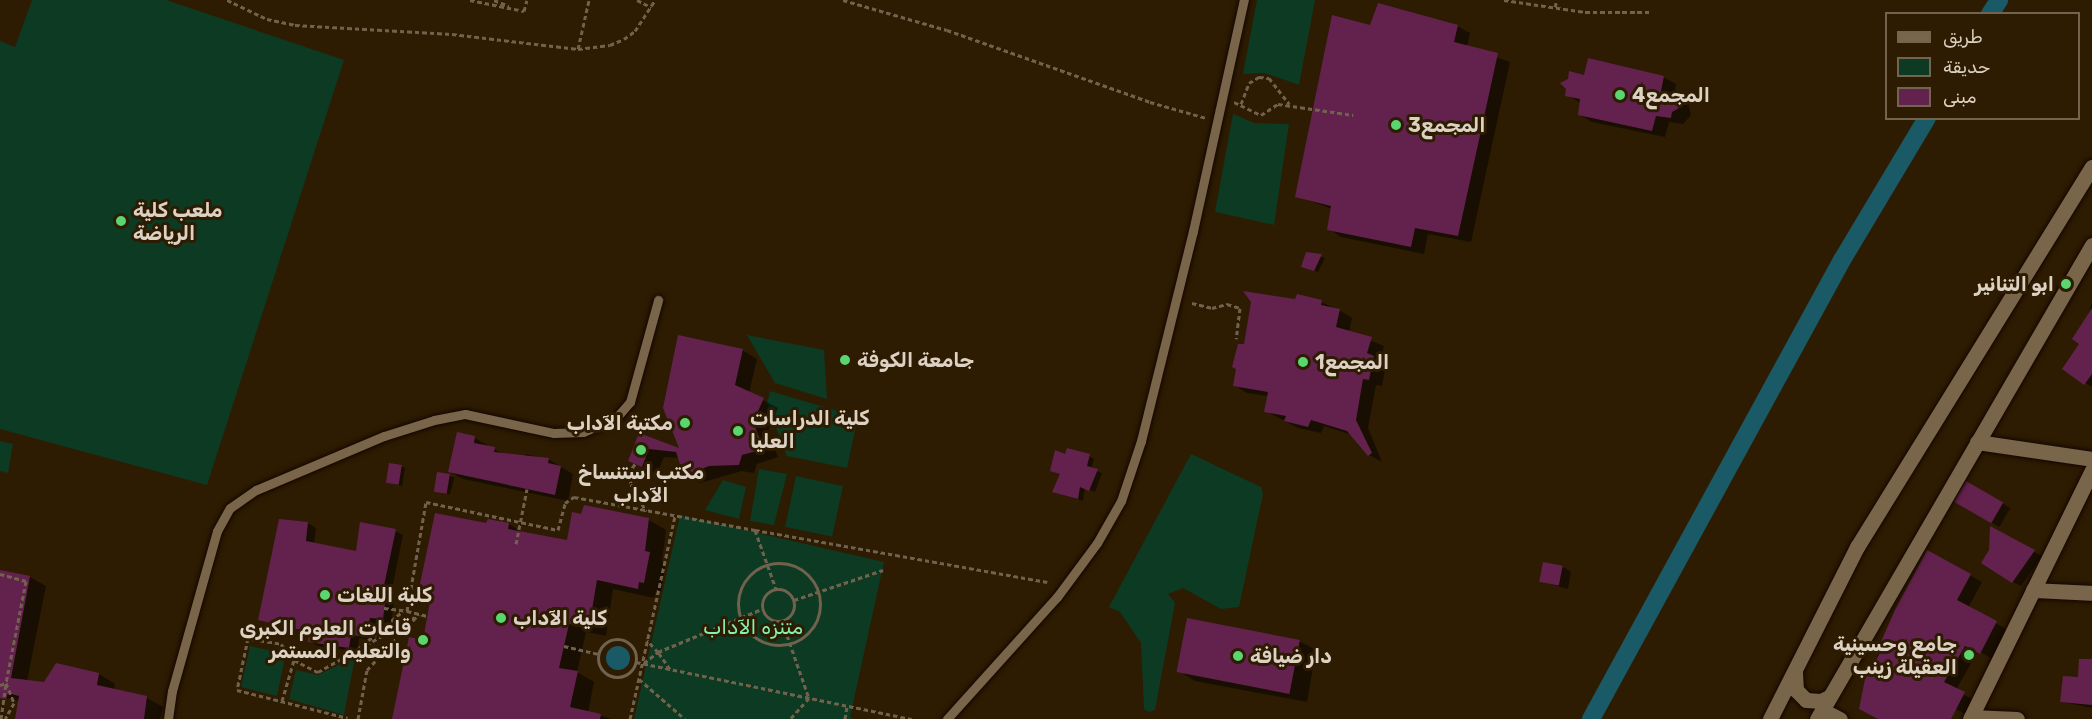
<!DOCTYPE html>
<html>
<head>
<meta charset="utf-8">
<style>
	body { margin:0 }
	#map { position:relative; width:2092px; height:719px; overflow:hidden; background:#2d1c02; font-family:Rubik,Cairo,sans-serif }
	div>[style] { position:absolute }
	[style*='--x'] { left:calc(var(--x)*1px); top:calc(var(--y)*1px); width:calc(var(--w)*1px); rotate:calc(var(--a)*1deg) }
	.green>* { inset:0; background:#0d3a22; transform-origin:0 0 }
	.water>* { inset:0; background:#1a5966 }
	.round { border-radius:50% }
	.shadow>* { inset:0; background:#0007; transform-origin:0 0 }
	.canal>* { height:18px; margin:-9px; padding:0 9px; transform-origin:9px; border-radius:9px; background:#1a5966 }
	.building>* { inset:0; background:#63224d; transform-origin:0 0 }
	.path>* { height:3px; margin-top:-1.5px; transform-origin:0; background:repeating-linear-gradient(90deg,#71624d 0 4.5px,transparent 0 7.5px) }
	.path>.ring { margin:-1.5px; padding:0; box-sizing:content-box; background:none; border:3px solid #71624d; border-radius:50% }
	.roads { filter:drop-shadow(0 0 2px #150600) drop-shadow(0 0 2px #150600) }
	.lane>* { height:9px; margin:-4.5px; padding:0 4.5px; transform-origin:4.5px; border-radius:4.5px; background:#796549 }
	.street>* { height:15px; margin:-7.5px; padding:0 7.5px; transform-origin:7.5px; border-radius:7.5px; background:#796549 }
	.secondary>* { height:15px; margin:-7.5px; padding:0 7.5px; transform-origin:7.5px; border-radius:7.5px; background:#796549 }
	.dots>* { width:16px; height:16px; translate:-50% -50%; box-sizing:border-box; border:3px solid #2d1c02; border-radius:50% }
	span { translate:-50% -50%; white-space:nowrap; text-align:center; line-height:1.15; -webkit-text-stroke:6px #2d1c02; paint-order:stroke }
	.poi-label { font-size:20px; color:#dcd1c2; font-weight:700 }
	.left { translate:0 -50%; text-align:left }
	.right { translate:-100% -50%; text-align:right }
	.park-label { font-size:20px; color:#84f2af }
	.legend { position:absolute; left:1885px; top:12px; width:195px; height:108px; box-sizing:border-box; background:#2d1c02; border:2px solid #73644f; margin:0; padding:8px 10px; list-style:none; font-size:18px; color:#dcd1c2 }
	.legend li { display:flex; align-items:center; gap:12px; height:30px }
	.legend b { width:30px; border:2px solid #73644f }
</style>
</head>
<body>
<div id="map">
	<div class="green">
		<i style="clip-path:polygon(32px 0,166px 0,344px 60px,207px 485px,0 429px,0 41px,15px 47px)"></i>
		<i style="clip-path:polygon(1257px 0,1315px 0,1299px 85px,1265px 73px,1243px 74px)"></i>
		<i style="clip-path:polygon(1233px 114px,1254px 123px,1289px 124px,1274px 225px,1215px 212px)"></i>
		<i style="clip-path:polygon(747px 335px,824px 350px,827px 399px,775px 383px)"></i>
		<i style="clip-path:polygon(770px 391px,858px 417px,847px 468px,787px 456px,767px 404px)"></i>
		<i style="clip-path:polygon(0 441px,13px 444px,8px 473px,0 471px)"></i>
		<i style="clip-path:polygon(1191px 454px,1261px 487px,1263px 494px,1239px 607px,1221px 609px,1183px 588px,1168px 594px,1175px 603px,1155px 710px,1149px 712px,1144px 709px,1141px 643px,1120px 612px,1109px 607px)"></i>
		<i style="clip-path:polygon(759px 469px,787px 474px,774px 525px,750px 521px)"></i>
		<i style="left:796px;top:476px;width:48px;height:52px;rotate:12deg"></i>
		<i style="clip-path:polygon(723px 480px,746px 487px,739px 519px,705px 510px)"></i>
		<i style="clip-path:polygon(680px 515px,884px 562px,850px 717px,853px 719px,634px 719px)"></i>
		<i style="clip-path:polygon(250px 646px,282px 653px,284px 662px,277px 696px,241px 687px)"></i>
		<i style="clip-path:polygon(355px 657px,344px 715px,289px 699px,296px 670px,318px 675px)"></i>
	</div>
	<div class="water">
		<i class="round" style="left:606px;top:646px;width:24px;height:24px"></i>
	</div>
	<div class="shadow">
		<i style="clip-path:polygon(1371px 26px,1457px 26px,1470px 33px,1467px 47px,1510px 62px,1471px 242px,1428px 234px,1424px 254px,1341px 237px,1329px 229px,1332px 209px,1297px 196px)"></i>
		<i style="clip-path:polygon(1585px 76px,1663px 77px,1676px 84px,1674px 95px,1688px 103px,1691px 115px,1683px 124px,1669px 122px,1665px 137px,1592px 122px,1579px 114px,1581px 103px,1567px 95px)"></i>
		<i style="clip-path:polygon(1307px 254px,1325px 258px,1318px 272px,1306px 268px)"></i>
		<i style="clip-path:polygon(1296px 301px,1321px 302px,1339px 310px,1352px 318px,1349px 332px,1384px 346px,1380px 361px,1386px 365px,1382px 386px,1376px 385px,1368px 428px,1382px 462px,1369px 455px,1352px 435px,1324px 426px,1321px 433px,1298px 428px,1266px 411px,1268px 396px,1247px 393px,1234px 385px,1245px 345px)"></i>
		<i style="clip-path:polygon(2092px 302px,2092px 387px,2064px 368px,2081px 343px)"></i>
		<i style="clip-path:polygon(742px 350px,757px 359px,749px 393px,778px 408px,768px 431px,778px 457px,757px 464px,754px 473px,742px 471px,700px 483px,685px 475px,680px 458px,664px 457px,657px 474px,630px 460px,640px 435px,682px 451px)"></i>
		<i style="clip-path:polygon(475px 438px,506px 456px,524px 460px,525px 454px,548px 459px,573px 474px,568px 501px,463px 479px,450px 472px)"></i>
		<i style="clip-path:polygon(1067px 456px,1089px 456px,1094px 459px,1091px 469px,1102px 473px,1095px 492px,1085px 488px,1083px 501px,1054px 492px,1061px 474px,1057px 473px)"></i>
		<i style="clip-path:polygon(401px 466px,405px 468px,402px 486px,387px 482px)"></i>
		<i style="left:439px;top:473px;width:16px;height:18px;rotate:15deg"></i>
		<i style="left:1967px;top:483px;width:50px;height:22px;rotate:30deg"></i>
		<i style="clip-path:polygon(649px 520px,666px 530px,662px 561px,666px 563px,661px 592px,656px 591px,654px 598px,613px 589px,606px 636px,586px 632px,577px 672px,594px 682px,588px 712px,612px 719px,395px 719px,424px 642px,432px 600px,419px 592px,488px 525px,509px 524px,525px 534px,568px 542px)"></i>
		<i style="clip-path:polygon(280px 521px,308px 523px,316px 528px,314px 544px,357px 552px,395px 531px,403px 535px,390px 599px,394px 602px,391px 623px,378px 622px,374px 641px,359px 638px,357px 652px,318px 646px,310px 641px,311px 634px,260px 619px)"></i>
		<i style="clip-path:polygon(1991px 529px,2042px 556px,2021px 586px,2013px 582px)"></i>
		<i style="clip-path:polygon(1928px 552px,1982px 582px,1968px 608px,2008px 630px,1993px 659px,1978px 651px,1956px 690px,1975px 701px,1968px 715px,1949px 706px,1943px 719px,1880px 719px,1865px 687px,1896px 611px)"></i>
		<i style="clip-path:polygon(1563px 567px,1571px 572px,1568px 589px,1541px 581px)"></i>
		<i style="clip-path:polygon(0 571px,30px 577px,46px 586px,27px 681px,45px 683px,99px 674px,115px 684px,114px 690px,147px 698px,163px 707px,160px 719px,18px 719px,20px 701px,0 697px)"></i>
		<i style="clip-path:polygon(1299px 641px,1316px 650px,1307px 702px,1195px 681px,1179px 671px)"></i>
		<i style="clip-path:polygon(2092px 661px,2092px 708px,2062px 702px,2080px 679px)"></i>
	</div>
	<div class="canal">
		<i style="--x:1990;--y:14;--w:17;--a:-57"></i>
		<i style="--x:1591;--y:719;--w:523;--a:-61.33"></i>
		<i style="--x:1842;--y:260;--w:165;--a:-59.1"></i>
	</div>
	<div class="building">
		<i style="clip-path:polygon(1378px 3px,1458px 25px,1454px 42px,1498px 53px,1458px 236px,1415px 228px,1411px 247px,1327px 230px,1331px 206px,1295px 197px,1332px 15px,1370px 25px)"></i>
		<i style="clip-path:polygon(1588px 58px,1664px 76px,1661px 91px,1675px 94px,1679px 108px,1672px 112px,1671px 118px,1656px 116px,1652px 131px,1578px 115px,1580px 99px,1565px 96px,1566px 89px,1560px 83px,1568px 79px,1569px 71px,1584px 75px)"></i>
		<i style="clip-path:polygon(1306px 252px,1322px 254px,1314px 271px,1301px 267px)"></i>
		<i style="clip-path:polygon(1243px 291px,1295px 299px,1297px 294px,1322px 300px,1321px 305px,1340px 309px,1336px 327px,1372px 337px,1367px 353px,1374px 356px,1369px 380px,1363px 379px,1356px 420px,1372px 453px,1368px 456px,1347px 431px,1311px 420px,1308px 427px,1284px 421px,1286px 416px,1264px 412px,1268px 392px,1233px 386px,1236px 369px,1232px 367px,1238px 344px,1244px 344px,1251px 302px)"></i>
		<i style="clip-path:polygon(2092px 308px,2092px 374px,2084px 385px,2062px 369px,2079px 344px,2072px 339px)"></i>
		<i style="clip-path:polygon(678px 335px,743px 349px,735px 385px,764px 398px,753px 422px,764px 449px,742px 455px,739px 465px,709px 466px,684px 476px,676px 452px,649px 449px,642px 467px,628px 461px,639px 433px,679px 448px,663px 408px)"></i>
		<i style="clip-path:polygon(457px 432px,475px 436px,474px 443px,495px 447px,494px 452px,549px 458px,548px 463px,561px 466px,555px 495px,448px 472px)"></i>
		<i style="clip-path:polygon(1067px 448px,1090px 454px,1087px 466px,1098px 469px,1089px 491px,1080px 487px,1078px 499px,1052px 492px,1060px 474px,1050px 471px,1055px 450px,1065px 454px)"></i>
		<i style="left:389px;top:463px;width:13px;height:20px;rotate:9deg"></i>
		<i style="left:437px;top:472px;width:13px;height:20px;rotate:9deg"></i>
		<i style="left:1966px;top:481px;width:43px;height:24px;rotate:30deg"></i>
		<i style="clip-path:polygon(584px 505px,649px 518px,645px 551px,650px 552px,644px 583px,639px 582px,638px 589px,597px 580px,589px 628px,569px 624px,559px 668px,578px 671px,570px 707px,601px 714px,600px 719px,392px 719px,409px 637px,423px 640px,431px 596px,418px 593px,435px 513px,486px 523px,488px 519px,509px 523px,508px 529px,567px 540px,572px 512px,581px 514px)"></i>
		<i style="clip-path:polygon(279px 519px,308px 522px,306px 541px,356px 551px,360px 522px,396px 529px,382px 595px,386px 596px,383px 619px,370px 618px,366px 637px,351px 635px,349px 648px,308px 642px,309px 632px,258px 620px)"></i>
		<i style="clip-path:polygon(1990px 526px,2035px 550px,2012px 583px,1981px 563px,1989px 550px)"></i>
		<i style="clip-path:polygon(1927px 550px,1971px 574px,1957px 600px,1997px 621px,1980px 654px,1965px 646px,1944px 682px,1965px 692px,1951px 719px,1878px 719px,1859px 709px,1865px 679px,1880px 653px,1877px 651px,1895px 610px)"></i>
		<i style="left:1543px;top:562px;width:20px;height:20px;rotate:11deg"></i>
		<i style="clip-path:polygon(0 570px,30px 576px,11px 678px,44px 682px,56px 663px,99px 673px,97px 685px,147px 696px,144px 719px,15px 719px,19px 696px,8px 693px,6px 699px,0 698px)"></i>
		<i style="left:1187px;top:618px;width:115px;height:55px;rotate:11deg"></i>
		<i style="clip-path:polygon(2079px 659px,2092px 659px,2092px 705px,2060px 702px,2063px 676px,2078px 677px)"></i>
	</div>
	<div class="path">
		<i style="--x:227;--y:0;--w:44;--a:25.4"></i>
		<i style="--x:267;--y:19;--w:29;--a:12"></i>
		<i style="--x:295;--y:25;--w:157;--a:3.3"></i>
		<i style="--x:452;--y:34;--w:127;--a:6.8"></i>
		<i style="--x:578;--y:49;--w:32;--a:-7"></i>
		<i style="--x:610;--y:45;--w:15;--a:-23"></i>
		<i style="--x:624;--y:39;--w:14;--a:-36"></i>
		<i style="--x:635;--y:31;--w:37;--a:-57"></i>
		<i style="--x:470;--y:0;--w:55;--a:11.5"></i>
		<i style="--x:524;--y:11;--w:11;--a:-75"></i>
		<i style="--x:494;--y:0;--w:16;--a:22"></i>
		<i style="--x:637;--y:0;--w:16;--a:27"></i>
		<i style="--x:843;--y:0;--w:108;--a:16.1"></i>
		<i style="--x:947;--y:30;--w:215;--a:19.5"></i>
		<i style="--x:1150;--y:102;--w:58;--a:15.9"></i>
		<i style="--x:1504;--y:0;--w:82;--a:8.4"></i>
		<i style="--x:1585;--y:12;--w:64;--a:0"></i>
		<i style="--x:1555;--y:7;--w:7;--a:-74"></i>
		<i style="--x:578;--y:49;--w:50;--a:-77.3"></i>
		<i style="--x:1234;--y:102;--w:30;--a:26"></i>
		<i style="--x:1261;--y:115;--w:20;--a:-33"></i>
		<i style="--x:1278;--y:104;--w:76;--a:8.3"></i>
		<i style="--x:1241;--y:104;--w:22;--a:-69"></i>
		<i style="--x:1249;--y:83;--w:12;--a:-31"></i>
		<i style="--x:1259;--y:77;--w:10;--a:6"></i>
		<i style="--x:1269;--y:78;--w:33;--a:52"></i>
		<i style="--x:1192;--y:303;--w:21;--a:14"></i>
		<i style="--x:1212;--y:308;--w:16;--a:-15"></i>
		<i style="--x:1227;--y:304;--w:14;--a:17"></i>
		<i style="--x:1240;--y:308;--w:31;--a:97"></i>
		<i style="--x:635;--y:464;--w:9;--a:126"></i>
		<i style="--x:630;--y:471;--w:13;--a:86"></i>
		<i style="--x:631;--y:484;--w:31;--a:61"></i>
		<i style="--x:755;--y:530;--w:297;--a:10.1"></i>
		<i style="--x:516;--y:544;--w:56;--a:-78.7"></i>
		<i class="ring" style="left:738px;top:563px;width:79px;height:79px"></i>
		<i style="--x:0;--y:574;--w:27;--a:15"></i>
		<i style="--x:26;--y:581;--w:104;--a:101.1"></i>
		<i style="--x:6;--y:683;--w:22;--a:68"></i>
		<i style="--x:14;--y:703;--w:18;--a:119"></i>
		<i class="ring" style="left:762px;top:589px;width:29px;height:29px"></i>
		<i style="--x:794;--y:600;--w:94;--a:-18.6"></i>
		<i style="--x:384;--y:608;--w:23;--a:7"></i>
		<i style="--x:407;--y:611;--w:111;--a:-80.1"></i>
		<i style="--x:426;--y:502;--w:135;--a:12"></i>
		<i style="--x:558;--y:530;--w:28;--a:-75"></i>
		<i style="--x:565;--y:503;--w:11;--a:-34"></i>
		<i style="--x:574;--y:497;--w:184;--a:10.3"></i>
		<i style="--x:755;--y:530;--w:63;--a:70.4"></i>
		<i style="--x:407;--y:611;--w:21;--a:14"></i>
		<i style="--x:782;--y:621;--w:82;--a:70.7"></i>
		<i style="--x:809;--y:698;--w:28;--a:132"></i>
		<i style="--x:245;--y:638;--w:36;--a:9"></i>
		<i style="--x:281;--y:644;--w:21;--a:51"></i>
		<i style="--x:294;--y:660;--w:27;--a:27"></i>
		<i style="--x:318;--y:672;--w:45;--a:-29.4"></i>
		<i style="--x:357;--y:650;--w:60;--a:-40.3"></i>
		<i style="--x:248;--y:638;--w:53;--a:101.9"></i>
		<i style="--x:237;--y:690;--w:114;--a:14.2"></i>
		<i class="ring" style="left:598px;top:639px;width:35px;height:35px"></i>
		<i style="--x:366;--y:645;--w:56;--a:-29.7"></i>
		<i style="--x:564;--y:646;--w:36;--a:13"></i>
		<i style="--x:636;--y:662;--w:282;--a:11.7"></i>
		<i style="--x:644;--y:663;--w:18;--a:-38"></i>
		<i style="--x:658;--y:652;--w:16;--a:-133"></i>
		<i style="--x:670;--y:669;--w:21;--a:-125"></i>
		<i style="--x:658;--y:652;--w:113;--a:-22.5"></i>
		<i style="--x:639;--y:679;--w:61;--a:41"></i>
		<i style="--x:0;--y:685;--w:6;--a:-18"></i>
		<i style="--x:282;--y:701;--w:43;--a:-73.7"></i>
		<i style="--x:1;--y:719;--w:35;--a:-82"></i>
		<i style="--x:358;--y:719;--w:50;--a:-79.6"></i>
		<i style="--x:367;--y:670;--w:76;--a:-47.1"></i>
		<i style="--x:630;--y:719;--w:208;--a:-77.5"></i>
		<i style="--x:845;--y:719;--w:13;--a:-81"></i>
	</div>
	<div class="roads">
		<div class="lane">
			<i style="--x:168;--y:719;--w:28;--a:-82"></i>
			<i style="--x:172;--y:691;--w:166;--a:-74.3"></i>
			<i style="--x:217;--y:531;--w:26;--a:-61"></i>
			<i style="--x:230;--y:508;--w:32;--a:-35"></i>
			<i style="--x:256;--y:490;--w:139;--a:-22.9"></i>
			<i style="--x:384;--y:436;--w:52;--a:-17.7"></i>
			<i style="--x:434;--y:420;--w:32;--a:-11"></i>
			<i style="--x:465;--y:414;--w:91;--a:12.1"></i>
			<i style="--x:554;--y:433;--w:29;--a:-2"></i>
			<i style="--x:583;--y:432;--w:36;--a:-23"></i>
			<i style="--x:616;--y:418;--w:21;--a:-49"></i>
			<i style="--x:630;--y:402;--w:106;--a:-74.6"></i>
			<i style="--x:947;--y:719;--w:164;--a:-48"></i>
			<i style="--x:1057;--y:597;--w:67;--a:-53.5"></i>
			<i style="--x:1097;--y:543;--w:48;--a:-60.3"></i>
			<i style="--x:1121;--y:501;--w:63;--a:-71.6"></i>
			<i style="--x:1141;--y:441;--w:216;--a:-76.1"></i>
			<i style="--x:1193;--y:231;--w:237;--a:-77.6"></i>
		</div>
		<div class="street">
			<i style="--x:2033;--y:590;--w:59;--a:2.9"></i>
			<i style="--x:1822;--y:710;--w:20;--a:27"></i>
			<i style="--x:1971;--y:717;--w:46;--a:2.5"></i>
			<i style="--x:1970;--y:719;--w:277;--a:-63.9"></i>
		</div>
		<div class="secondary">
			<i style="--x:1977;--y:442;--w:116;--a:8.4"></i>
			<i style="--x:1795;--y:672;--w:18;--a:87"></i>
			<i style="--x:1796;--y:690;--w:14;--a:45"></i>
			<i style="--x:1806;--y:700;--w:15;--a:4"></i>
			<i style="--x:1821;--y:701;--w:9;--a:-27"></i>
			<i style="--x:1770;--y:719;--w:193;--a:-63.2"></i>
			<i style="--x:1857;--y:547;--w:447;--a:-58.3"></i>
			<i style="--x:1817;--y:719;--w:548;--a:-59.88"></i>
		</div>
	</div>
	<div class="dots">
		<i style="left:1620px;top:95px;background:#5ad56f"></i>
		<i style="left:1396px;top:125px;background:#5ad56f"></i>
		<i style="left:121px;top:221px;background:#5ad56f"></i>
		<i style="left:2066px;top:284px;background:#5ad56f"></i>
		<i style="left:845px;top:360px;background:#5ad56f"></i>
		<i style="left:1303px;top:362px;background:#5ad56f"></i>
		<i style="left:685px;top:423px;background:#5ad56f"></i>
		<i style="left:738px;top:431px;background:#5ad56f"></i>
		<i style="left:641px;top:450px;background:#5ad56f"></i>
		<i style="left:325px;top:595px;background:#5ad56f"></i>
		<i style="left:501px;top:618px;background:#5ad56f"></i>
		<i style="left:423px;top:640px;background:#5ad56f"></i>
		<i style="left:1969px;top:655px;background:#5ad56f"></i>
		<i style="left:1238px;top:656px;background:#5ad56f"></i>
	</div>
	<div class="poi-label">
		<span class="left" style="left:1632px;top:95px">المجمع4</span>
		<span class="left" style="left:1408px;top:125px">المجمع3</span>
		<span class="left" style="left:133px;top:222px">ملعب كلية<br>الرياضة</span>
		<span class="right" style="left:2054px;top:284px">ابو التنانير</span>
		<span class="left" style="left:857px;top:360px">جامعة الكوفة</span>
		<span class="left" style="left:1315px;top:362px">المجمع1</span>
		<span class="left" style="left:750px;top:430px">كلية الدراسات<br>العليا</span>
		<span class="right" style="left:673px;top:423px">مكتبة الآداب</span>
		<span style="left:641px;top:484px">مكتب استنساخ<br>الآداب</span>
		<span class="left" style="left:337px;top:595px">كلبة اللغات</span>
		<span class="left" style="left:513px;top:618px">كلية الآداب</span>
		<span class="right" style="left:411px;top:640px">قاعات العلوم الكبرى<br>والتعليم المستمر</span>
		<span class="right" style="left:1957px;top:656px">جامع وحسينية<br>العقيلة زينب</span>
		<span class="left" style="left:1250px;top:656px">دار ضيافة</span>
	</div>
	<div class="park-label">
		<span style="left:753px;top:627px">متنزه الآداب</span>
	</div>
	<ul class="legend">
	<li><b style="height:8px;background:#796549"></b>طريق</li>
	<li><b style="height:16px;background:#0d3a22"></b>حديقة</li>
	<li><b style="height:16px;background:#63224d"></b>مبنى</li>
	</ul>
</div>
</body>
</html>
